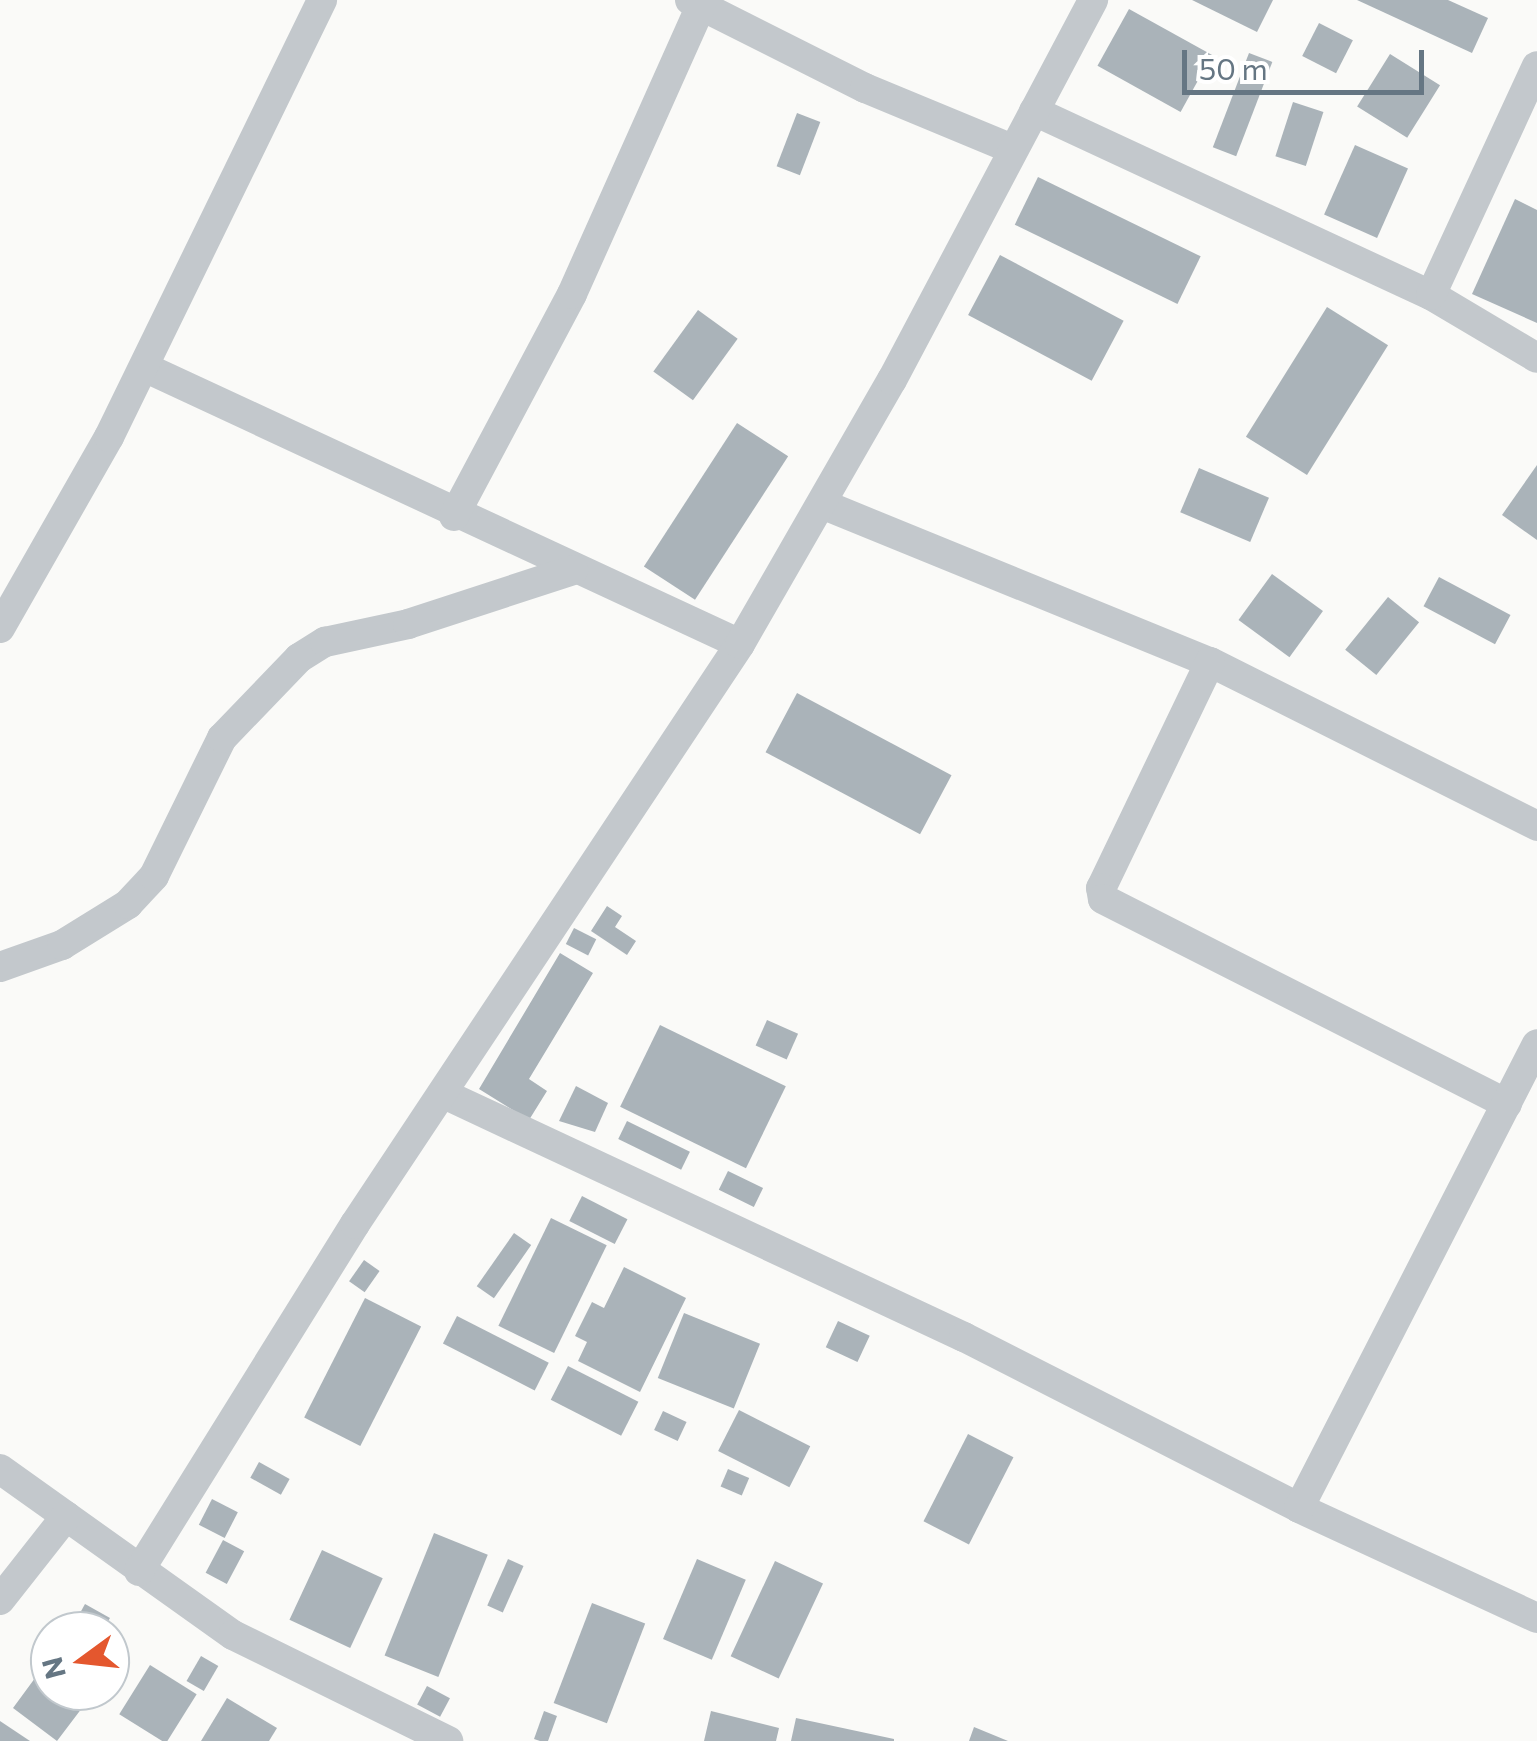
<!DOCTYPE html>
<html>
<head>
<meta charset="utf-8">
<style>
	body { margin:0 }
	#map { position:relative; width:1537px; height:1741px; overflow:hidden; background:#fafaf8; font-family:Commissioner,sans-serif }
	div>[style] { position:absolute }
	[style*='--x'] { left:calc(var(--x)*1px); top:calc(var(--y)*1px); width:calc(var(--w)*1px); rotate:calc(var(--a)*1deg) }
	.building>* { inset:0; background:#aab3b9; transform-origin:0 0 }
	.minor>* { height:30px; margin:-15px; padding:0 15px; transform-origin:15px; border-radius:15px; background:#c3c8cc }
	span { translate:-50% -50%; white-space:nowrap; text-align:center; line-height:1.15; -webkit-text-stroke:10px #fff; paint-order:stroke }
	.north { position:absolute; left:30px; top:1611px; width:100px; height:100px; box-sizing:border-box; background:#fff; border:2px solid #c1c8cd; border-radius:50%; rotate:255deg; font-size:28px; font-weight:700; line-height:40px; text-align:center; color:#657683 }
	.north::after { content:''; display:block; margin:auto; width:35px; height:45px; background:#e4572e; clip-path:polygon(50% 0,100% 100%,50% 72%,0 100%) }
	.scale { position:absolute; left:1182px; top:50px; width:242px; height:45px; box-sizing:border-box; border:5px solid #657683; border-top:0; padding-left:12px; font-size:30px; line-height:35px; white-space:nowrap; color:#657683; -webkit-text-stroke:8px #fff; paint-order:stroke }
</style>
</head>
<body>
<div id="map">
	<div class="building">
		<i style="clip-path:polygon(1192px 0,1273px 0,1257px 32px)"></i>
		<i style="clip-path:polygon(1357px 0,1448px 0,1488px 18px,1472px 53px)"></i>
		<i style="left:1129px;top:9px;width:95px;height:65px;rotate:29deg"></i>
		<i style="left:1319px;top:23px;width:38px;height:37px;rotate:27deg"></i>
		<i style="left:1249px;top:53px;width:25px;height:101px;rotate:21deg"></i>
		<i style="left:1390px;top:54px;width:59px;height:62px;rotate:32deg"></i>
		<i style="left:1293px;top:102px;width:32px;height:57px;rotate:18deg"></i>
		<i style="left:797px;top:113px;width:25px;height:57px;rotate:21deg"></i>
		<i style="left:1355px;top:145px;width:58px;height:76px;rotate:24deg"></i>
		<i style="left:1038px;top:177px;width:181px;height:53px;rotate:26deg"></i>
		<i style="clip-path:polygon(1515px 199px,1537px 210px,1537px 323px,1472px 294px)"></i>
		<i style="left:1000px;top:255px;width:140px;height:68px;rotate:28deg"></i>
		<i style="left:1327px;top:307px;width:72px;height:153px;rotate:32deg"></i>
		<i style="left:698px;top:310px;width:49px;height:76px;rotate:36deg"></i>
		<i style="left:737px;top:423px;width:61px;height:171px;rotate:33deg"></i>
		<i style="clip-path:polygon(1537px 465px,1537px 540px,1502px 515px)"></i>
		<i style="left:1199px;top:468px;width:76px;height:48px;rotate:23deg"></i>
		<i style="left:1272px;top:574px;width:63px;height:57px;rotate:36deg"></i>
		<i style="left:1439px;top:577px;width:81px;height:33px;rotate:28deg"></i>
		<i style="left:1388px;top:597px;width:40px;height:68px;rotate:39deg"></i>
		<i style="left:797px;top:693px;width:175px;height:67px;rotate:28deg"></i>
		<i style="clip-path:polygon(607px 906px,622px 916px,615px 927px,636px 941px,627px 955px,591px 931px)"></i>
		<i style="left:574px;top:928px;width:25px;height:18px;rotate:27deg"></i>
		<i style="clip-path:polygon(560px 953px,593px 973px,529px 1079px,547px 1091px,529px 1120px,479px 1089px)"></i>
		<i style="left:767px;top:1020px;width:34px;height:28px;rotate:24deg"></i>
		<i style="left:660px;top:1025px;width:140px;height:91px;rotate:26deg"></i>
		<i style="clip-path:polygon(576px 1086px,608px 1103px,595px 1132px,559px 1121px)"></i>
		<i style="left:627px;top:1121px;width:70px;height:20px;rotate:26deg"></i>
		<i style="left:728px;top:1171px;width:39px;height:21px;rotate:26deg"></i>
		<i style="left:582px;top:1196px;width:51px;height:28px;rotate:27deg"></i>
		<i style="left:551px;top:1218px;width:62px;height:120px;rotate:26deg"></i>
		<i style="left:514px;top:1233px;width:21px;height:65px;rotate:35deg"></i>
		<i style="left:364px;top:1260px;width:19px;height:26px;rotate:35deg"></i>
		<i style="clip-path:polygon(624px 1267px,686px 1298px,640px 1392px,578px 1361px,587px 1342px,575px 1336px,592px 1302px,604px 1308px)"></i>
		<i style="left:365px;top:1298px;width:63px;height:134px;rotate:27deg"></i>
		<i style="left:684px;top:1313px;width:82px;height:70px;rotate:22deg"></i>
		<i style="left:457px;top:1316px;width:103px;height:31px;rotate:27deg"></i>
		<i style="left:838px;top:1321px;width:35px;height:29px;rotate:25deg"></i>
		<i style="left:568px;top:1366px;width:79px;height:38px;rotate:27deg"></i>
		<i style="left:739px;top:1410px;width:80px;height:46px;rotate:27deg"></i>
		<i style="left:663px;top:1411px;width:26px;height:21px;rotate:25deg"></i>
		<i style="left:968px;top:1434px;width:51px;height:98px;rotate:27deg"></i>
		<i style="left:259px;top:1462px;width:35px;height:18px;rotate:29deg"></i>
		<i style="left:728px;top:1469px;width:23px;height:19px;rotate:23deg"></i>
		<i style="left:212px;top:1499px;width:29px;height:29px;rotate:27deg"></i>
		<i style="left:434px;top:1533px;width:58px;height:132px;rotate:22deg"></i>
		<i style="left:223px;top:1540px;width:24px;height:37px;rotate:28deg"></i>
		<i style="left:322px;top:1550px;width:67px;height:77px;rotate:25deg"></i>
		<i style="left:508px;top:1559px;width:17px;height:51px;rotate:24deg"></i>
		<i style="left:697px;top:1559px;width:53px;height:87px;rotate:23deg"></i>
		<i style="left:775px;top:1561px;width:53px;height:105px;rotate:25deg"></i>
		<i style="left:592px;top:1603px;width:57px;height:107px;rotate:21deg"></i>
		<i style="clip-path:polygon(85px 1604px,110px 1618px,102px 1631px,70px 1631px)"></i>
		<i style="left:201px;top:1656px;width:20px;height:29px;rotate:30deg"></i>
		<i style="left:150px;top:1665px;width:55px;height:58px;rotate:32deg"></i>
		<i style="clip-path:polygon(38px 1674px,50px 1691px,82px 1708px,57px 1741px,13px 1708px)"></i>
		<i style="left:427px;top:1686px;width:26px;height:21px;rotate:28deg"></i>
		<i style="clip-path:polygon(227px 1698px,277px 1728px,269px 1741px,201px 1741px)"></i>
		<i style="clip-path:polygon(544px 1711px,557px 1716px,548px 1741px,540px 1741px,534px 1739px)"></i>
		<i style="clip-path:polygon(711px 1711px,779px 1728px,776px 1741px,704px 1741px)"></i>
		<i style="clip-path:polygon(796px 1718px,894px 1739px,894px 1741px,791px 1741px)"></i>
		<i style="clip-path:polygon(0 1721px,30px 1741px,0 1741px)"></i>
		<i style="clip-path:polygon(974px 1727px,1008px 1741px,969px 1741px)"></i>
	</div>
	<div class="minor">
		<i style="--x:690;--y:0;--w:196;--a:26.7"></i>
		<i style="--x:865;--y:88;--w:159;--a:22.5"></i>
		<i style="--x:1034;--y:111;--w:438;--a:24.9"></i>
		<i style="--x:1431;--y:295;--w:123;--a:30.7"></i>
		<i style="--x:1431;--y:295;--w:252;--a:-65.2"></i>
		<i style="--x:144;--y:367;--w:657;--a:24.93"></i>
		<i style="--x:822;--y:504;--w:419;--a:22.2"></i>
		<i style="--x:1210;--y:662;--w:366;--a:26.6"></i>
		<i style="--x:454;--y:516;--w:251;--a:-62"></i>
		<i style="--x:572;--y:294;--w:316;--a:-65.9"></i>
		<i style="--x:0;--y:628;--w:220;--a:-60.3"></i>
		<i style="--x:109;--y:437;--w:486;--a:-64"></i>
		<i style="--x:1210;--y:662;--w:251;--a:115.7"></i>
		<i style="--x:1101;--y:888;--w:11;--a:80"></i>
		<i style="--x:1103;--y:899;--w:453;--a:26.9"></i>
		<i style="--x:0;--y:967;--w:66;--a:-19.5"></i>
		<i style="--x:62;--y:945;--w:78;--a:-31.8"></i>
		<i style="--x:128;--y:904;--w:38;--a:-47"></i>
		<i style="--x:154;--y:876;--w:154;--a:-63.8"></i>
		<i style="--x:222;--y:738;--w:111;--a:-46.1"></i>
		<i style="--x:299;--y:658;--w:31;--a:-32"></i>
		<i style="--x:325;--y:642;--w:85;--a:-12.2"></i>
		<i style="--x:408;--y:624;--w:174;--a:-18.1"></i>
		<i style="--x:444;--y:1094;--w:574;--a:25.05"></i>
		<i style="--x:964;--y:1337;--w:376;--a:27"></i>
		<i style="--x:1299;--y:1508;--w:262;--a:24.8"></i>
		<i style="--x:0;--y:1469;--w:286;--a:35.5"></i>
		<i style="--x:233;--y:1635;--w:240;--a:26.2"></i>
		<i style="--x:1299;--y:1508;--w:521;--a:-62.85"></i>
		<i style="--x:139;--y:1571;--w:409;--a:-58.1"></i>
		<i style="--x:355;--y:1224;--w:696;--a:-56.42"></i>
		<i style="--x:740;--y:644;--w:305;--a:-60.1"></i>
		<i style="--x:892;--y:380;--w:430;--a:-62.1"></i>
		<i style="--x:0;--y:1600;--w:107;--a:-51.8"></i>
	</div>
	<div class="north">N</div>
	<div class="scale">50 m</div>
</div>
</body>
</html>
